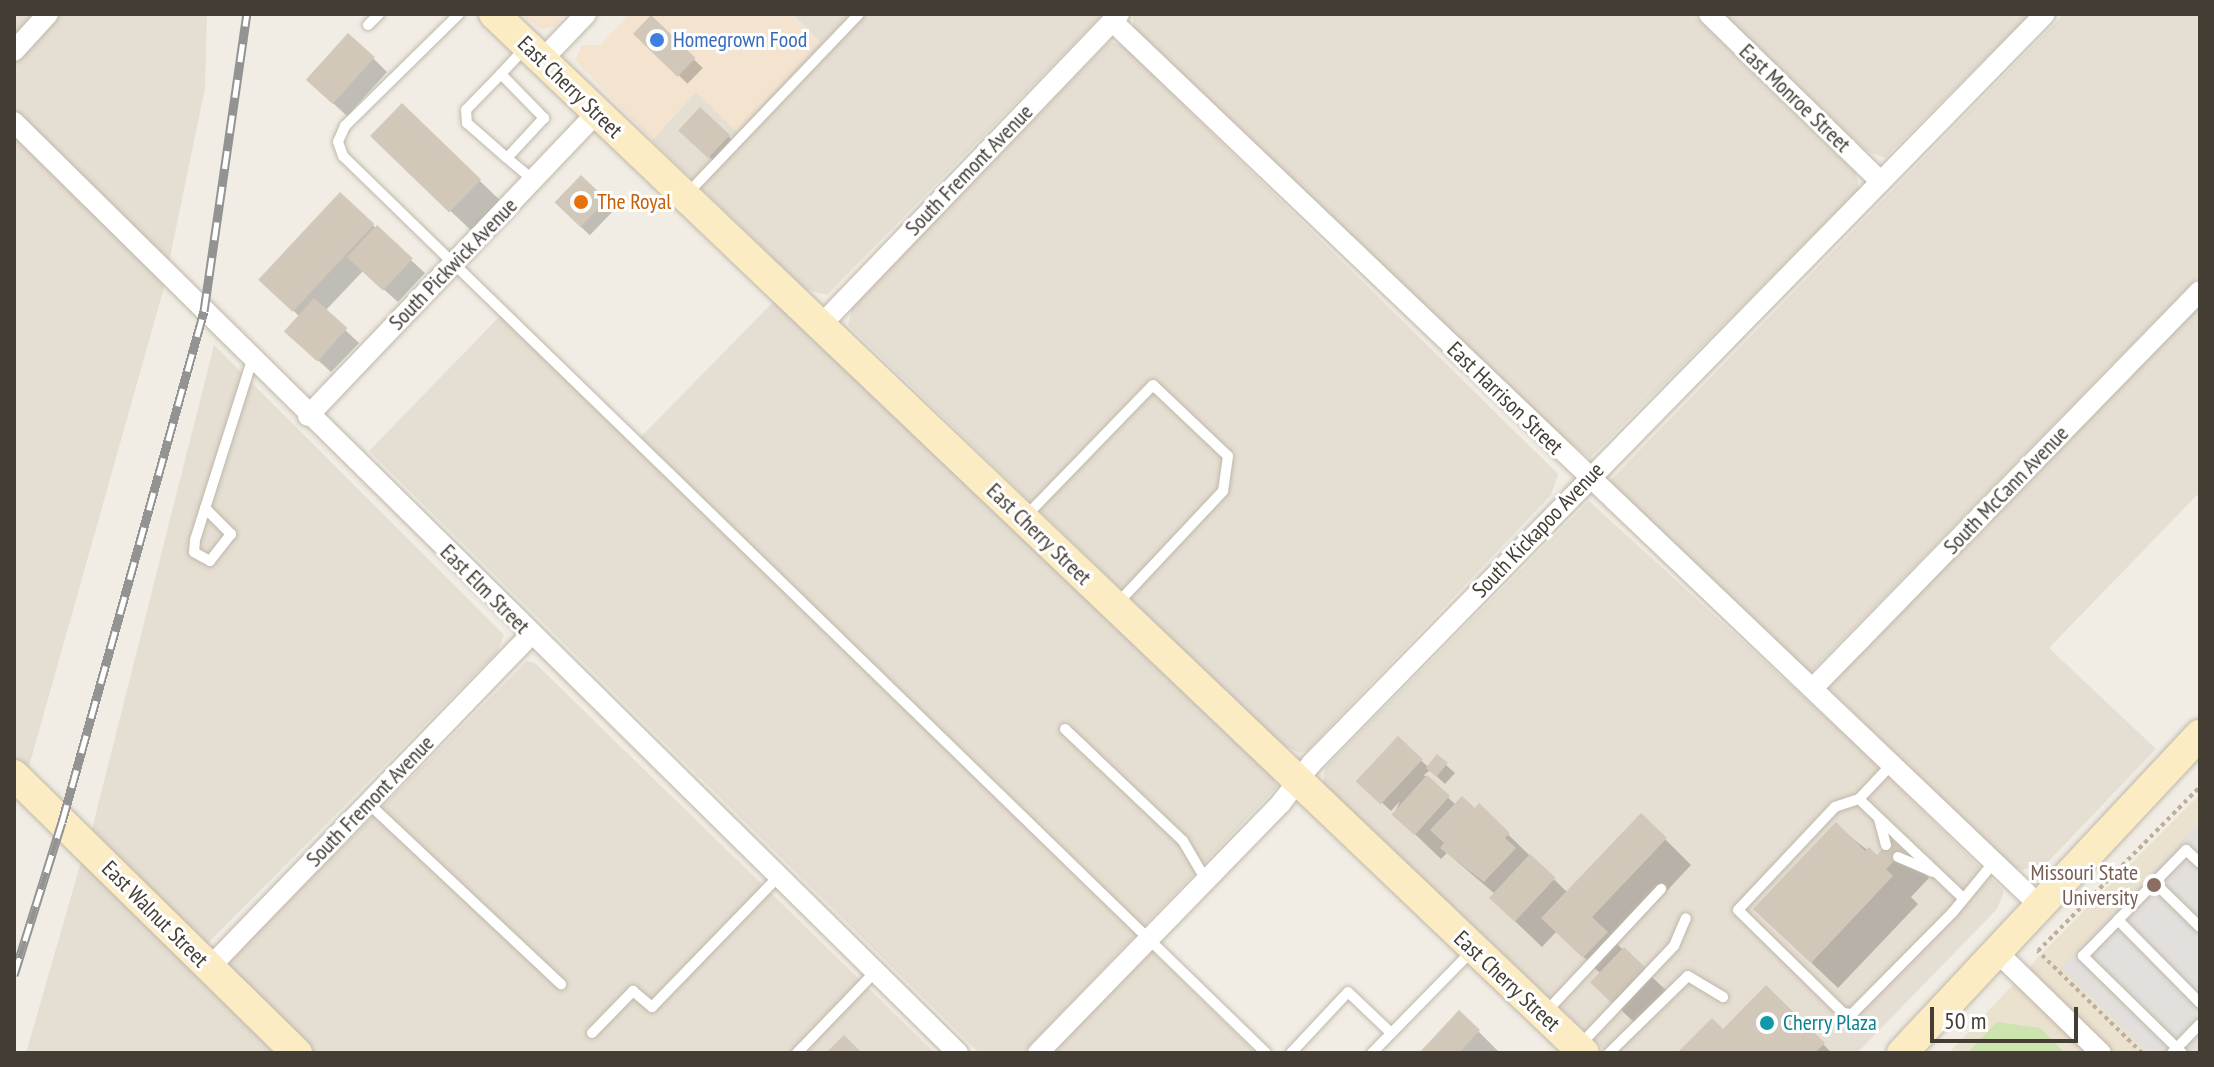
<!DOCTYPE html>
<html>
<head>
<meta charset="utf-8">
<style>
	body { margin:0 }
	#map { position:relative; width:2214px; height:1067px; overflow:hidden; background:#f1ede4; font-family:"PT Sans Narrow",sans-serif }
	div>[style] { position:absolute }
	[style*='--x'] { left:calc(var(--x)*1px); top:calc(var(--y)*1px); width:calc(var(--w)*1px); rotate:calc(var(--a)*1deg) }
	.residential>* { inset:0; background:#e5ded2 }
	.commercial>* { inset:0; background:#f3e3cf }
	.education>* { inset:0; background:#eae1ce }
	.green>* { inset:0; background:#cde4ae }
	.parking>* { inset:0; background:#e2dfdc }
	.shadow>* { inset:0; background:#0003; transform-origin:0 0 }
	.building>* { inset:0; background:#d2c8ba; transform-origin:0 0 }
	.path>* { height:4px; margin-top:-2px; transform-origin:0; background:repeating-linear-gradient(90deg,#bdaf99 0 4px,transparent 0 8px) }
	.roads { filter:drop-shadow(0 0 2px #bfb7aa) drop-shadow(0 0 2px #bfb7aa) }
	.lane>* { height:10px; margin:-5px; padding:0 5px; transform-origin:5px; border-radius:5px; background:#fff }
	.street>* { height:20px; margin:-10px; padding:0 10px; transform-origin:10px; border-radius:10px; background:#fff }
	.secondary>* { height:30px; margin:-15px; padding:0 15px; transform-origin:15px; border-radius:15px; background:#fcecc3 }
	.rail>* { height:9px; margin-top:-4.5px; transform-origin:0; background:repeating-linear-gradient(90deg,#fff 0 18px,#939393 0 36px); box-sizing:border-box; border-block:2px solid #939393 }
	.dots>* { width:22px; height:22px; translate:-50% -50%; box-sizing:border-box; border:4px solid #fff; border-radius:50% }
	span { translate:-50% -50%; white-space:nowrap; text-align:center; line-height:1.15; -webkit-text-stroke:6px #fff; paint-order:stroke }
	.shop-label { font-size:22px; color:#366cbe }
	.left { translate:0 -50%; text-align:left }
	.street-label { font-size:22px; color:#433d34 }
	.food-label { font-size:22px; color:#c56008 }
	.education-label { font-size:22px; color:#785e54 }
	.right { translate:-100% -50%; text-align:right }
	.culture-label { font-size:22px; color:#0d838f }
	.frame { position:absolute; inset:0; border:16px solid #433d34; pointer-events:none }
	.scale { position:absolute; left:1930px; top:1007px; width:148px; height:36px; box-sizing:border-box; border:4px solid #433d34; border-top:0; padding-left:10px; font-size:24px; line-height:28px; white-space:nowrap; color:#433d34; -webkit-text-stroke:6px #fff; paint-order:stroke }
</style>
</head>
<body>
<div id="map">
	<div class="residential">
		<i style="clip-path:polygon(14px 14px,207px 14px,205px 88px,163px 291px,26px 777px,14px 765px)"></i>
		<i style="clip-path:polygon(792px 14px,1103px 14px,827px 295px,805px 289px,652px 140px,696px 92px,737px 131px,820px 42px)"></i>
		<i style="clip-path:polygon(1133px 14px,1693px 14px,1856px 173px,1859px 189px,1590px 458px,1553px 430px,1133px 27px)"></i>
		<i style="clip-path:polygon(1723px 14px,2030px 14px,1885px 158px,1866px 151px)"></i>
		<i style="clip-path:polygon(2064px 14px,2200px 14px,2200px 275px,1810px 673px,1608px 483px)"></i>
		<i style="clip-path:polygon(1110px 41px,1126px 48px,1558px 474px,1551px 495px,1307px 751px,1299px 753px,1279px 743px,848px 325px,853px 304px)"></i>
		<i style="clip-path:polygon(774px 301px,1273px 778px,1277px 787px,1023px 1053px,979px 1053px,369px 451px,500px 316px,634px 444px)"></i>
		<i style="clip-path:polygon(2200px 304px,2200px 492px,2049px 648px,2156px 749px,2046px 864px,2022px 870px,2010px 865px,1828px 688px)"></i>
		<i style="clip-path:polygon(214px 345px,504px 635px,497px 652px,206px 945px,90px 837px)"></i>
		<i style="clip-path:polygon(1589px 501px,1864px 752px,2004px 891px,1997px 909px,1857px 1053px,1608px 1053px,1323px 784px,1325px 768px)"></i>
		<i style="clip-path:polygon(527px 661px,535px 663px,935px 1053px,308px 1053px,227px 963px)"></i>
		<i style="clip-path:polygon(81px 862px,275px 1053px,26px 1053px)"></i>
		<i style="clip-path:polygon(1152px 951px,1256px 1053px,1052px 1053px)"></i>
	</div>
	<div class="commercial">
		<i style="clip-path:polygon(520px 14px,565px 14px,555px 26px,542px 29px)"></i>
		<i style="clip-path:polygon(630px 14px,791px 14px,820px 42px,737px 132px,696px 92px,652px 140px,575px 60px,582px 45px,600px 45px)"></i>
	</div>
	<div class="education">
		<i style="clip-path:polygon(2200px 794px,2200px 1053px,1949px 1053px,2050px 945px)"></i>
	</div>
	<div class="green">
		<i style="clip-path:polygon(1997px 1022px,2040px 1028px,2065px 1053px,1967px 1053px)"></i>
	</div>
	<div class="parking">
		<i style="clip-path:polygon(2200px 822px,2200px 1053px,2148px 1053px,2061px 968px)"></i>
	</div>
	<div class="shadow">
		<i style="left:651px;top:18px;width:72px;height:22px;rotate:44deg"></i>
		<i style="clip-path:polygon(373px 58px,387px 72px,347px 116px,322px 93px)"></i>
		<i style="clip-path:polygon(402px 106px,507px 207px,478px 237px,399px 162px)"></i>
		<i style="left:700px;top:110px;width:51px;height:28px;rotate:43deg"></i>
		<i style="left:581px;top:178px;width:46px;height:35px;rotate:44deg"></i>
		<i style="clip-path:polygon(340px 195px,425px 273px,398px 302px,363px 271px,325px 311px,359px 343px,331px 372px,300px 344px,300px 317px,260px 279px)"></i>
		<i style="clip-path:polygon(1398px 739px,1428px 767px,1437px 757px,1455px 773px,1445px 784px,1430px 770px,1424px 775px,1456px 805px,1475px 811px,1479px 806px,1568px 893px,1665px 839px,1691px 865px,1617px 944px,1671px 995px,1640px 1028px,1619px 1008px,1601px 974px,1557px 931px,1542px 947px,1491px 898px,1495px 894px,1447px 853px,1441px 859px,1394px 814px,1400px 801px,1391px 811px,1359px 781px)"></i>
		<i style="clip-path:polygon(1836px 825px,1877px 858px,1892px 842px,1929px 878px,1911px 897px,1918px 904px,1838px 988px,1782px 935px)"></i>
		<i style="clip-path:polygon(1766px 988px,1832px 1053px,1680px 1053px,1723px 1032px)"></i>
		<i style="clip-path:polygon(1460px 1013px,1500px 1053px,1421px 1053px)"></i>
	</div>
	<div class="building">
		<i style="left:651px;top:15px;width:62px;height:26px;rotate:44deg"></i>
		<i style="left:348px;top:33px;width:36px;height:63px;rotate:42deg"></i>
		<i style="left:402px;top:103px;width:110px;height:46px;rotate:44deg"></i>
		<i style="left:700px;top:107px;width:41px;height:32px;rotate:43deg"></i>
		<i style="left:581px;top:175px;width:36px;height:38px;rotate:44deg"></i>
		<i style="left:340px;top:192px;width:47px;height:120px;rotate:43deg"></i>
		<i style="left:377px;top:225px;width:49px;height:44px;rotate:43deg"></i>
		<i style="left:314px;top:298px;width:45px;height:45px;rotate:42deg"></i>
		<i style="left:1398px;top:736px;width:34px;height:62px;rotate:43deg"></i>
		<i style="left:1437px;top:754px;width:14px;height:18px;rotate:39deg"></i>
		<i style="left:1427px;top:775px;width:31px;height:53px;rotate:42deg"></i>
		<i style="clip-path:polygon(1462px 796px,1475px 808px,1479px 803px,1510px 833px,1505px 838px,1516px 848px,1484px 882px,1440px 848px,1444px 843px,1430px 830px)"></i>
		<i style="clip-path:polygon(1641px 813px,1667px 838px,1592px 917px,1608px 932px,1583px 958px,1541px 918px)"></i>
		<i style="clip-path:polygon(1836px 822px,1865px 851px,1869px 847px,1877px 855px,1892px 839px,1904px 851px,1886px 869px,1893px 876px,1811px 963px,1753px 909px)"></i>
		<i style="left:1530px;top:854px;width:35px;height:60px;rotate:43deg"></i>
		<i style="left:1624px;top:947px;width:30px;height:49px;rotate:44deg"></i>
		<i style="clip-path:polygon(1766px 985px,1825px 1043px,1815px 1053px,1677px 1053px,1712px 1018px,1723px 1029px)"></i>
		<i style="clip-path:polygon(1459px 1010px,1480px 1030px,1459px 1053px,1419px 1053px)"></i>
		<i style="clip-path:polygon(844px 1035px,862px 1053px,826px 1053px)"></i>
	</div>
	<div class="path">
		<i style="--x:2142;--y:1053;--w:146;--a:-135.6"></i>
		<i style="--x:2038;--y:951;--w:231;--a:-45.4"></i>
	</div>
	<div class="roads">
		<div class="lane">
			<i style="--x:459;--y:14;--w:160;--a:135.5"></i>
			<i style="--x:345;--y:126;--w:17;--a:114"></i>
			<i style="--x:338;--y:142;--w:15;--a:70"></i>
			<i style="--x:343;--y:156;--w:1287;--a:44.18"></i>
			<i style="--x:368;--y:25;--w:16;--a:-45"></i>
			<i style="--x:526;--y:47;--w:37;--a:133"></i>
			<i style="--x:501;--y:74;--w:62;--a:45.7"></i>
			<i style="--x:544;--y:118;--w:54;--a:132.8"></i>
			<i style="--x:507;--y:158;--w:34;--a:40"></i>
			<i style="--x:501;--y:74;--w:50;--a:134.2"></i>
			<i style="--x:466;--y:110;--w:13;--a:86"></i>
			<i style="--x:467;--y:123;--w:53;--a:41.2"></i>
			<i style="--x:686;--y:195;--w:250;--a:-46.3"></i>
			<i style="--x:205;--y:508;--w:37;--a:45"></i>
			<i style="--x:231;--y:534;--w:34;--a:128"></i>
			<i style="--x:210;--y:561;--w:18;--a:-151"></i>
			<i style="--x:194;--y:552;--w:12;--a:-85"></i>
			<i style="--x:195;--y:540;--w:189;--a:-72.4"></i>
			<i style="--x:1024;--y:518;--w:185;--a:-45.9"></i>
			<i style="--x:1153;--y:385;--w:103;--a:43.4"></i>
			<i style="--x:1228;--y:456;--w:35;--a:98"></i>
			<i style="--x:1223;--y:491;--w:156;--a:133.2"></i>
			<i style="--x:1065;--y:729;--w:163;--a:43.5"></i>
			<i style="--x:1183;--y:841;--w:45;--a:59.5"></i>
			<i style="--x:1892;--y:764;--w:48;--a:133.3"></i>
			<i style="--x:1859;--y:799;--w:25;--a:162"></i>
			<i style="--x:1835;--y:807;--w:141;--a:133.3"></i>
			<i style="--x:1738;--y:910;--w:147;--a:44.4"></i>
			<i style="--x:1843;--y:1013;--w:9;--a:6"></i>
			<i style="--x:1852;--y:1014;--w:144;--a:-45.3"></i>
			<i style="--x:1953;--y:912;--w:65;--a:-50.6"></i>
			<i style="--x:1859;--y:799;--w:141;--a:43.6"></i>
			<i style="--x:368;--y:803;--w:265;--a:43.2"></i>
			<i style="--x:1879;--y:819;--w:27;--a:75"></i>
			<i style="--x:1898;--y:857;--w:38;--a:23"></i>
			<i style="--x:2155;--y:883;--w:63;--a:44.4"></i>
			<i style="--x:2118;--y:920;--w:98;--a:-45.8"></i>
			<i style="--x:2186;--y:850;--w:19;--a:43"></i>
			<i style="--x:1545;--y:1013;--w:170;--a:-46.9"></i>
			<i style="--x:592;--y:1033;--w:59;--a:-45.7"></i>
			<i style="--x:633;--y:991;--w:25;--a:40"></i>
			<i style="--x:652;--y:1007;--w:181;--a:-45.9"></i>
			<i style="--x:1579;--y:1046;--w:138;--a:-46.5"></i>
			<i style="--x:1674;--y:946;--w:30;--a:-67"></i>
			<i style="--x:797;--y:1053;--w:112;--a:-46.1"></i>
			<i style="--x:1291;--y:1053;--w:83;--a:-46.9"></i>
			<i style="--x:1348;--y:992;--w:59;--a:43.6"></i>
			<i style="--x:1372;--y:1053;--w:143;--a:-45.6"></i>
			<i style="--x:1609;--y:1053;--w:110;--a:-44.3"></i>
			<i style="--x:1688;--y:976;--w:41;--a:31"></i>
			<i style="--x:2172;--y:1053;--w:40;--a:-46"></i>
			<i style="--x:2182;--y:1053;--w:139;--a:-135.6"></i>
			<i style="--x:2083;--y:956;--w:50;--a:-45.8"></i>
			<i style="--x:2118;--y:920;--w:117;--a:45.3"></i>
		</div>
		<div class="street">
			<i style="--x:1709;--y:14;--w:240;--a:44.3"></i>
			<i style="--x:1112;--y:21;--w:1281;--a:43.64"></i>
			<i style="--x:14;--y:51;--w:50;--a:-47.4"></i>
			<i style="--x:542;--y:60;--w:64;--a:-46.3"></i>
			<i style="--x:14;--y:122;--w:1326;--a:44.6"></i>
			<i style="--x:820;--y:326;--w:432;--a:-46.2"></i>
			<i style="--x:308;--y:416;--w:419;--a:-46.4"></i>
			<i style="--x:1813;--y:688;--w:554;--a:-45.73"></i>
			<i style="--x:1995;--y:950;--w:148;--a:44.2"></i>
			<i style="--x:210;--y:967;--w:462;--a:-46"></i>
			<i style="--x:1038;--y:1053;--w:349;--a:-45.8"></i>
			<i style="--x:1281;--y:803;--w:49;--a:-52.4"></i>
			<i style="--x:1311;--y:764;--w:1049;--a:-45.62"></i>
		</div>
		<div class="secondary">
			<i style="--x:494;--y:14;--w:1506;--a:43.63"></i>
			<i style="--x:14;--y:775;--w:397;--a:44.5"></i>
			<i style="--x:1902;--y:1053;--w:436;--a:-46.9"></i>
		</div>
	</div>
	<div class="rail">
		<i style="--x:14;--y:975;--w:160;--a:-72.6"></i>
		<i style="--x:62;--y:822;--w:530;--a:-74.47"></i>
		<i style="--x:204;--y:311;--w:300;--a:-81.8"></i>
	</div>
	<div class="dots">
		<i style="left:657px;top:40px;background:#3f7fe0"></i>
		<i style="left:581px;top:202px;background:#e8710a"></i>
		<i style="left:2154px;top:885px;background:#8d6e63"></i>
		<i style="left:1767px;top:1023px;background:#0f9aa8"></i>
	</div>
	<div class="shop-label">
		<span class="left" style="left:673px;top:40px">Homegrown Food</span>
	</div>
	<div class="street-label">
		<span style="left:570px;top:87px;rotate:44deg">East Cherry Street</span>
		<span style="left:1795px;top:98px;rotate:44deg">East Monroe Street</span>
		<span style="left:969px;top:170px;rotate:-46deg">South Fremont Avenue</span>
		<span style="left:453px;top:264px;rotate:-46deg">South Pickwick Avenue</span>
		<span style="left:1505px;top:398px;rotate:44deg">East Harrison Street</span>
		<span style="left:2006px;top:490px;rotate:-46deg">South McCann Avenue</span>
		<span style="left:1538px;top:530px;rotate:-46deg">South Kickapoo Avenue</span>
		<span style="left:1039px;top:534px;rotate:44deg">East Cherry Street</span>
		<span style="left:485px;top:589px;rotate:45deg">East Elm Street</span>
		<span style="left:370px;top:801px;rotate:-46deg">South Fremont Avenue</span>
		<span style="left:155px;top:914px;rotate:45deg">East Walnut Street</span>
		<span style="left:1507px;top:981px;rotate:43deg">East Cherry Street</span>
	</div>
	<div class="food-label">
		<span class="left" style="left:597px;top:202px">The Royal</span>
	</div>
	<div class="education-label">
		<span class="right" style="left:2138px;top:885px">Missouri State<br>University</span>
	</div>
	<div class="culture-label">
		<span class="left" style="left:1783px;top:1023px">Cherry Plaza</span>
	</div>
	<div class="frame"></div>
	<div class="scale">50 m</div>
</div>
</body>
</html>
